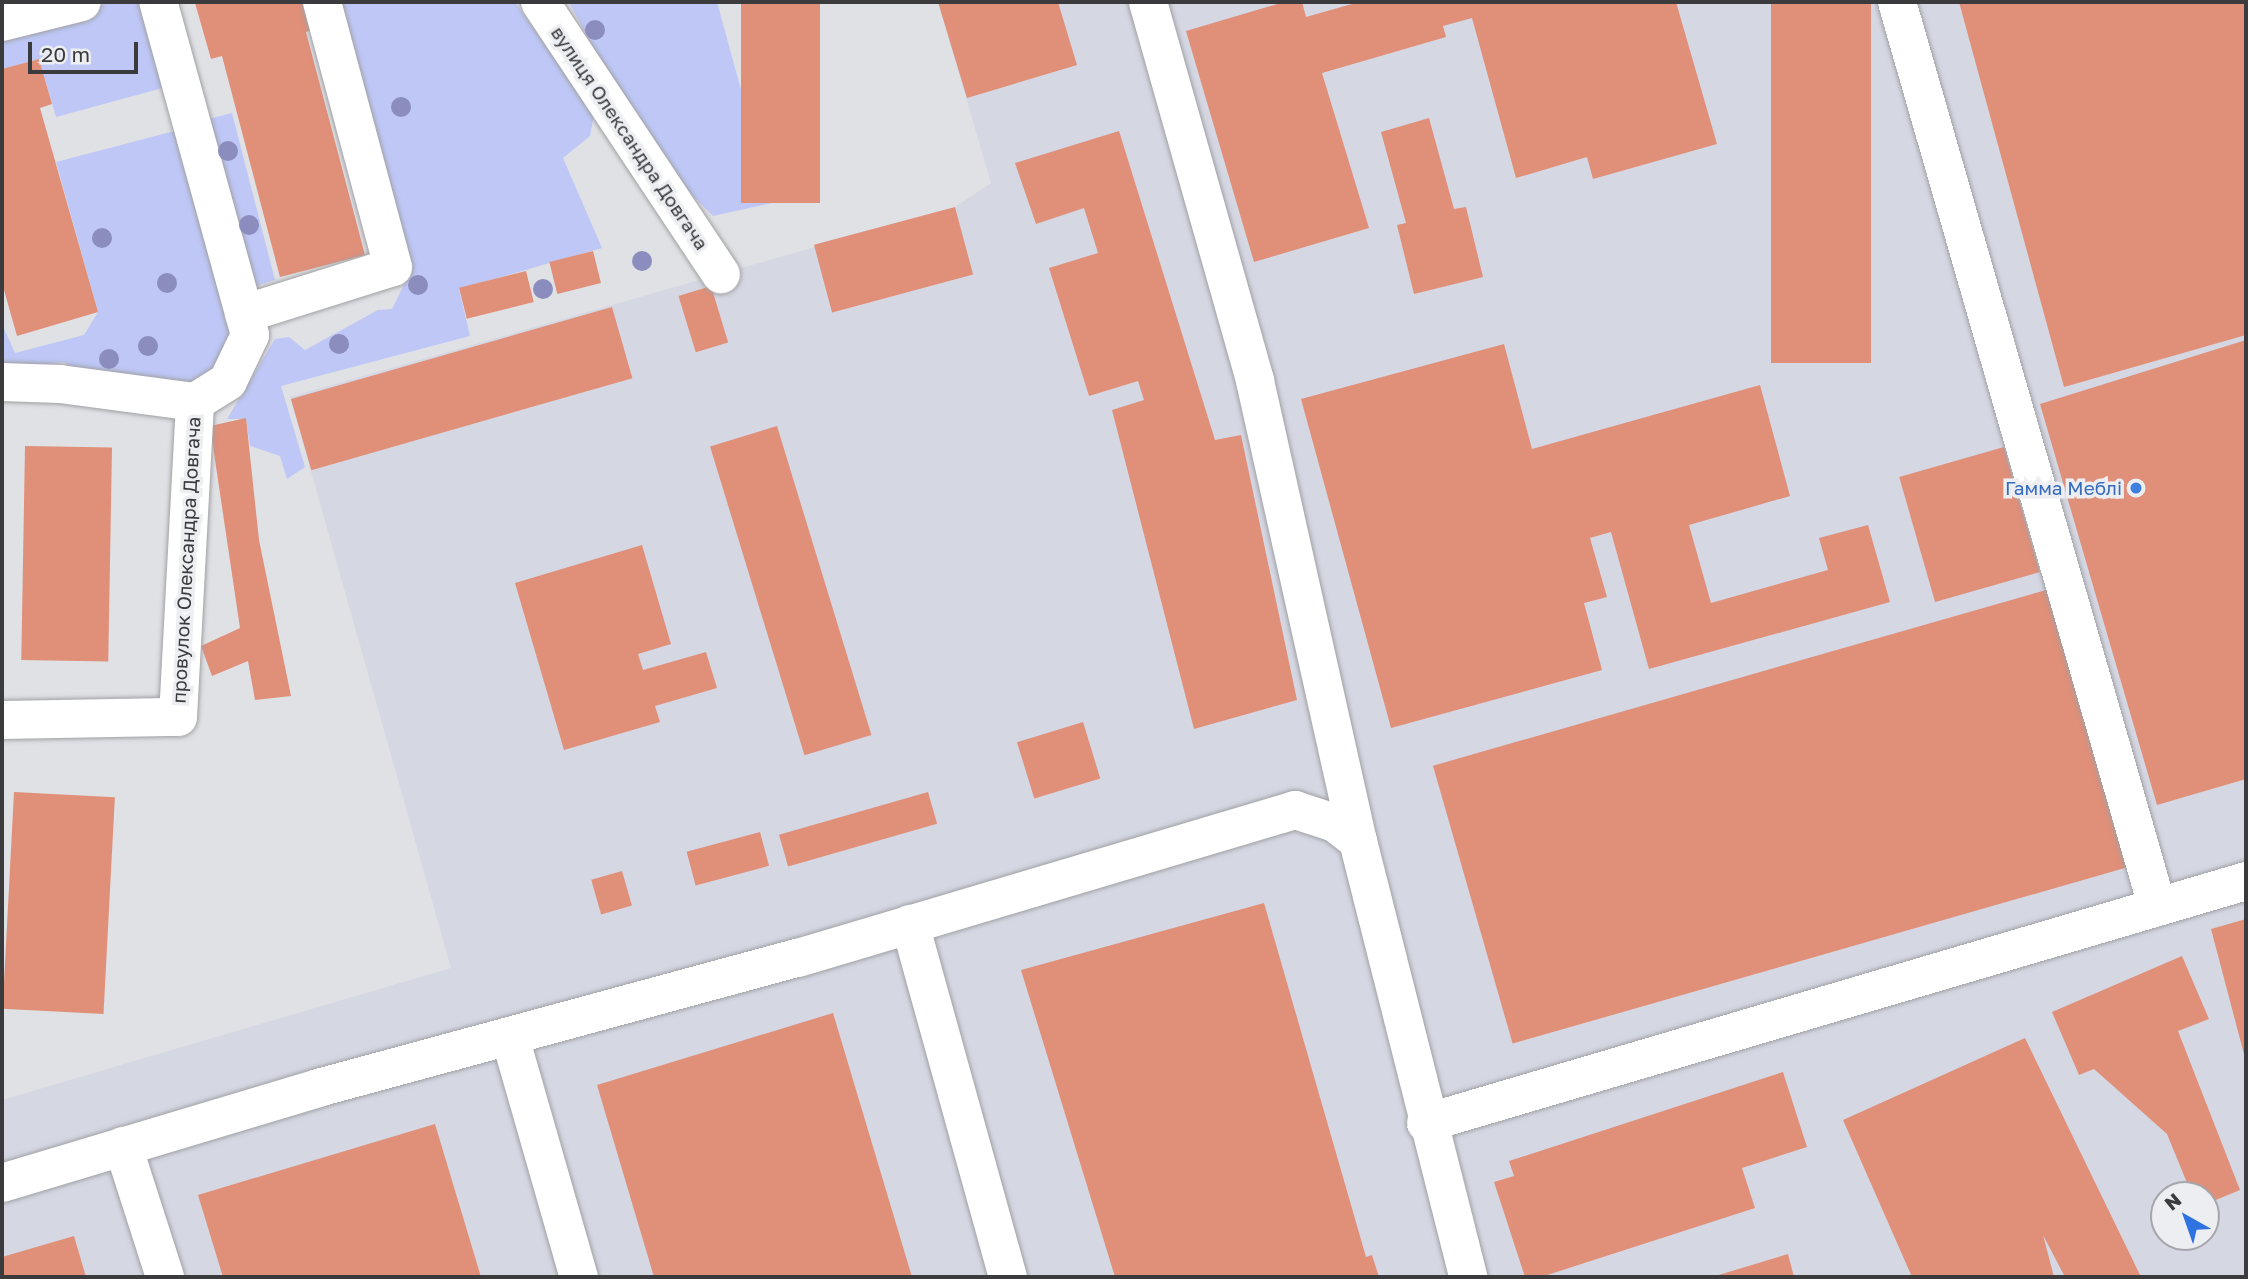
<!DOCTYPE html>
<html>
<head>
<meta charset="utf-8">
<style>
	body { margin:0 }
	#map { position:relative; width:2248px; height:1279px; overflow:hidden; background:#e0e1e5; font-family:"Golos Text",sans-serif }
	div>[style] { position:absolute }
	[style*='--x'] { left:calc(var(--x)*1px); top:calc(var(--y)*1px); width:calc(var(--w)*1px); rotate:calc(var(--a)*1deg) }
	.built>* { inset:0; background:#d5d7e3 }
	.green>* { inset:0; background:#bec7f6 }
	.building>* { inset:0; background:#e08f79; transform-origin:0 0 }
	.roads { filter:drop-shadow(0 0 2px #a0a1a4) drop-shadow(0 0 2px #a0a1a4) }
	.minor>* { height:38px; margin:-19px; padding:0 19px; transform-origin:19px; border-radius:19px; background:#fff }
	.trees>* { width:20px; height:20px; margin:-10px; border-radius:50%; background:#8a8dbd }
	.dots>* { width:19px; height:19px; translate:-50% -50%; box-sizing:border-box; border:4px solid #edeef2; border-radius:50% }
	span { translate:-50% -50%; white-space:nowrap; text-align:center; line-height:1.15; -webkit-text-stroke:7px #edeef2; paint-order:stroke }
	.street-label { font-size:19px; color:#3b3b3d }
	.shop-label { font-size:19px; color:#366cbe }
	.right { translate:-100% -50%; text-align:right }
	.frame { position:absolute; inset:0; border:4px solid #3b3b3d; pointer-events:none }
	.north { position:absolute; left:2150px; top:1181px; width:70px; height:70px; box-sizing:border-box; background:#edeef2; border:2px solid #a6a6aa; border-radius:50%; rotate:320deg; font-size:19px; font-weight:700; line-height:28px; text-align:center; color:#3b3b3d }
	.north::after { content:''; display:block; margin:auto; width:24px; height:32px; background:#2f73e0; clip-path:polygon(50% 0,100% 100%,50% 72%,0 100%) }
	.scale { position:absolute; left:28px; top:42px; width:110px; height:32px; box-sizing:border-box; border:4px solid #3b3b3d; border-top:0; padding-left:9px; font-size:21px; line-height:24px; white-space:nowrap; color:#3b3b3d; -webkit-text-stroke:5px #edeef2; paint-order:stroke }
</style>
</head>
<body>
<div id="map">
	<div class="built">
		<i style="clip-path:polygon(evenodd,938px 2px,2246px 2px,2246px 1277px,2px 1277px,2px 1100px,451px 968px,290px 397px,955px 207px,991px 183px,938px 2px,2164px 1195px,2206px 1195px,2206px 1237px,2164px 1237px,2164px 1195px)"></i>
	</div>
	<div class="green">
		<i style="clip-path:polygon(112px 2px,146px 2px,170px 86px,56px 117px,39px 59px,2px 69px,2px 34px)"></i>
		<i style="clip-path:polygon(336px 2px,515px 2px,594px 115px,590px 136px,563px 158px,602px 248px,459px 289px,470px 336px,281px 386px,305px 467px,287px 479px,280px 456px,250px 446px,246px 419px,227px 419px,275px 339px,289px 337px,305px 350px,378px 310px,392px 309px,412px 268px)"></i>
		<i style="clip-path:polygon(569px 2px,717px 2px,772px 203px,713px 216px,661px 164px,641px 137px)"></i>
		<i style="clip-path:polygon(232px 113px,275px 280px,252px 287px,205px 120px)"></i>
		<i style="clip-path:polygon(182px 129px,235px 328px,214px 372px,171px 390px,95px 383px,64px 362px,3px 372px,2px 324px,15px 353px,84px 335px,98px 312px,56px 162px)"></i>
	</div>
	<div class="building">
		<i style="clip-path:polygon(233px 2px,307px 2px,314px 29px,306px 32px,365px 255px,280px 277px,222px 56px,211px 59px,195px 3px)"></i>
		<i style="left:741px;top:2px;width:79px;height:201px"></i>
		<i style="clip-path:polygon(938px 2px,1058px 2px,1077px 65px,967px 98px)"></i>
		<i style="clip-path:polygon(1284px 2px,1302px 2px,1306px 17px,1359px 2px,1676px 2px,1717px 144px,1593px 179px,1587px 157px,1516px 178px,1472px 18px,1443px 26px,1446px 37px,1322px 73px,1369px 228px,1254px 262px,1186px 31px)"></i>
		<i style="left:1771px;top:2px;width:100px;height:361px"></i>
		<i style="clip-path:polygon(1959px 2px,2246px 2px,2246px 335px,2064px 387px)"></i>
		<i style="clip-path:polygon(39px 59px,52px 104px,40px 108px,98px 312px,17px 336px,2px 283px,2px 69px)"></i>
		<i style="clip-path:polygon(1429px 118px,1454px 209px,1466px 207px,1483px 277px,1414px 294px,1397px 225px,1406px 223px,1381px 132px)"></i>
		<i style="clip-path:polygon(1119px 131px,1215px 440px,1241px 435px,1297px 700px,1194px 729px,1112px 410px,1144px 400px,1138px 381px,1089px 396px,1049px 268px,1098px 253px,1084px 208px,1036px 224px,1015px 163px)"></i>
		<i style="left:955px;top:207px;width:70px;height:146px;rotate:75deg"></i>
		<i style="left:593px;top:251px;width:33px;height:45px;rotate:76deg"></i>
		<i style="left:526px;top:271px;width:32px;height:69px;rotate:76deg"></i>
		<i style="left:711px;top:286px;width:59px;height:34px;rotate:73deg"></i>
		<i style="left:612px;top:307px;width:74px;height:334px;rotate:74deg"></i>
		<i style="clip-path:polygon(2246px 340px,2246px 779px,2157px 805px,2040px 404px)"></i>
		<i style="clip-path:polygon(1504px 344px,1532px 449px,1760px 385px,1790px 496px,1689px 525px,1711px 603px,1828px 570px,1819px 538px,1868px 525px,1890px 602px,1649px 669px,1611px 532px,1590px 538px,1607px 597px,1584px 603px,1602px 670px,1391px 728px,1301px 399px)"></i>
		<i style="clip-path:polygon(246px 418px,259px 540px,291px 696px,255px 700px,248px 661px,212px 676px,201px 646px,240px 628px,210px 426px)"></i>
		<i style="left:777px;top:426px;width:323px;height:70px;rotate:73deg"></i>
		<i style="left:25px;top:446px;width:87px;height:214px;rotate:1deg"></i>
		<i style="left:2004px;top:447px;width:130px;height:109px;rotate:74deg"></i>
		<i style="clip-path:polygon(642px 545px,671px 644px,638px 654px,643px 670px,706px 652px,717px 688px,655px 706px,660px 722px,564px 750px,515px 583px)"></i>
		<i style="left:2053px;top:588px;width:289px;height:645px;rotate:74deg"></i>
		<i style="left:1083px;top:722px;width:59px;height:69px;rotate:73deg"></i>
		<i style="left:14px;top:792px;width:101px;height:217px;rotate:3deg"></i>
		<i style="left:928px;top:792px;width:33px;height:155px;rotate:74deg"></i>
		<i style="left:760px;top:832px;width:35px;height:76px;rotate:75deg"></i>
		<i style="left:622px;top:871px;width:36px;height:32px;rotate:74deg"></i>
		<i style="clip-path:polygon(1264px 903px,1366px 1257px,1372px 1255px,1379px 1277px,1115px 1277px,1021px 970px)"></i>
		<i style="clip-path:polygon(2246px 919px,2246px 1058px,2245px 1058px,2211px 929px)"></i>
		<i style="clip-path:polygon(2182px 956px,2209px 1019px,2178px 1031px,2240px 1190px,2206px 1204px,2206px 1195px,2192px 1195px,2167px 1134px,2094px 1069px,2079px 1075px,2052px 1012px)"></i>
		<i style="clip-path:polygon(833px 1013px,912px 1277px,654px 1277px,597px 1085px)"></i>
		<i style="clip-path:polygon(2025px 1038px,2141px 1277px,2065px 1277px,2043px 1235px,2054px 1277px,1912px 1277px,1843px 1120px)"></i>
		<i style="clip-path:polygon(1783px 1072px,1807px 1147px,1742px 1168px,1755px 1208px,1541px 1277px,1525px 1277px,1494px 1182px,1514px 1176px,1509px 1161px)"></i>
		<i style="clip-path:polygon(435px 1124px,481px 1277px,223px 1277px,198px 1195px)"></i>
		<i style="clip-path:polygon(74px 1236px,86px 1277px,2px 1277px,2px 1257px)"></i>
		<i style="clip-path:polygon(1788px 1254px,1794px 1277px,1712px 1277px)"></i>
	</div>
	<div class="roads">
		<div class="minor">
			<i style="--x:540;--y:2;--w:327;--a:56.4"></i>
			<i style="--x:1148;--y:2;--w:394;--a:74.2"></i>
			<i style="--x:1255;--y:381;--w:471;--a:77.4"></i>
			<i style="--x:1358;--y:841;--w:450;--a:75.8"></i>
			<i style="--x:1897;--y:2;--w:941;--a:73.95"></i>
			<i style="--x:2;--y:22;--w:82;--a:-14"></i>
			<i style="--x:244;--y:314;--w:156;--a:-17.5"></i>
			<i style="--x:393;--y:267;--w:274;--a:-105"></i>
			<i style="--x:2;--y:382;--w:58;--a:2"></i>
			<i style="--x:60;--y:384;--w:136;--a:7.6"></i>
			<i style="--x:2;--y:720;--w:176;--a:-1"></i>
			<i style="--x:178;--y:717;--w:315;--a:-86.9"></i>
			<i style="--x:195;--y:402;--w:39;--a:-32"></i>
			<i style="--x:228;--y:381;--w:51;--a:-64.4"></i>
			<i style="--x:250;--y:335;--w:345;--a:-105.4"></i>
			<i style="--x:910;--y:924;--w:366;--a:74.5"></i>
			<i style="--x:510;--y:1037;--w:250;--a:74"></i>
			<i style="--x:1426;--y:1123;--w:855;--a:-16.44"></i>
			<i style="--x:123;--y:1146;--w:138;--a:72.2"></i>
			<i style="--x:2;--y:1183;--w:330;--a:-16.7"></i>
			<i style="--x:318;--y:1088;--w:497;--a:-15.2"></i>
			<i style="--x:798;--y:958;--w:519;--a:-16.58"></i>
			<i style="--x:1295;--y:810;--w:42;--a:18"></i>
			<i style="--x:1335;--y:823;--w:29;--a:38"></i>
		</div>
	</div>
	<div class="trees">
		<i style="left:595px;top:30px"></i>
		<i style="left:401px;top:107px"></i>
		<i style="left:228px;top:151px"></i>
		<i style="left:249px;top:225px"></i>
		<i style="left:102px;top:238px"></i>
		<i style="left:642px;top:261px"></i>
		<i style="left:167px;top:283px"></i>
		<i style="left:418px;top:285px"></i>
		<i style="left:543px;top:289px"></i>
		<i style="left:339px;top:344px"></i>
		<i style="left:148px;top:346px"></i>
		<i style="left:109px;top:359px"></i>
	</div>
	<div class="dots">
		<i style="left:2136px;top:488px;background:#3f7fe0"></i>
	</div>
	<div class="street-label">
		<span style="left:630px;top:138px;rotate:56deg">вулиця Олександра Довгача</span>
		<span style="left:186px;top:560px;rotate:-87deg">провулок Олександра Довгача</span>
	</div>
	<div class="shop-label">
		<span class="right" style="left:2122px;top:488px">Гамма Меблі</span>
	</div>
	<div class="frame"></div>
	<div class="north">N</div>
	<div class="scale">20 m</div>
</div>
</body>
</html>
